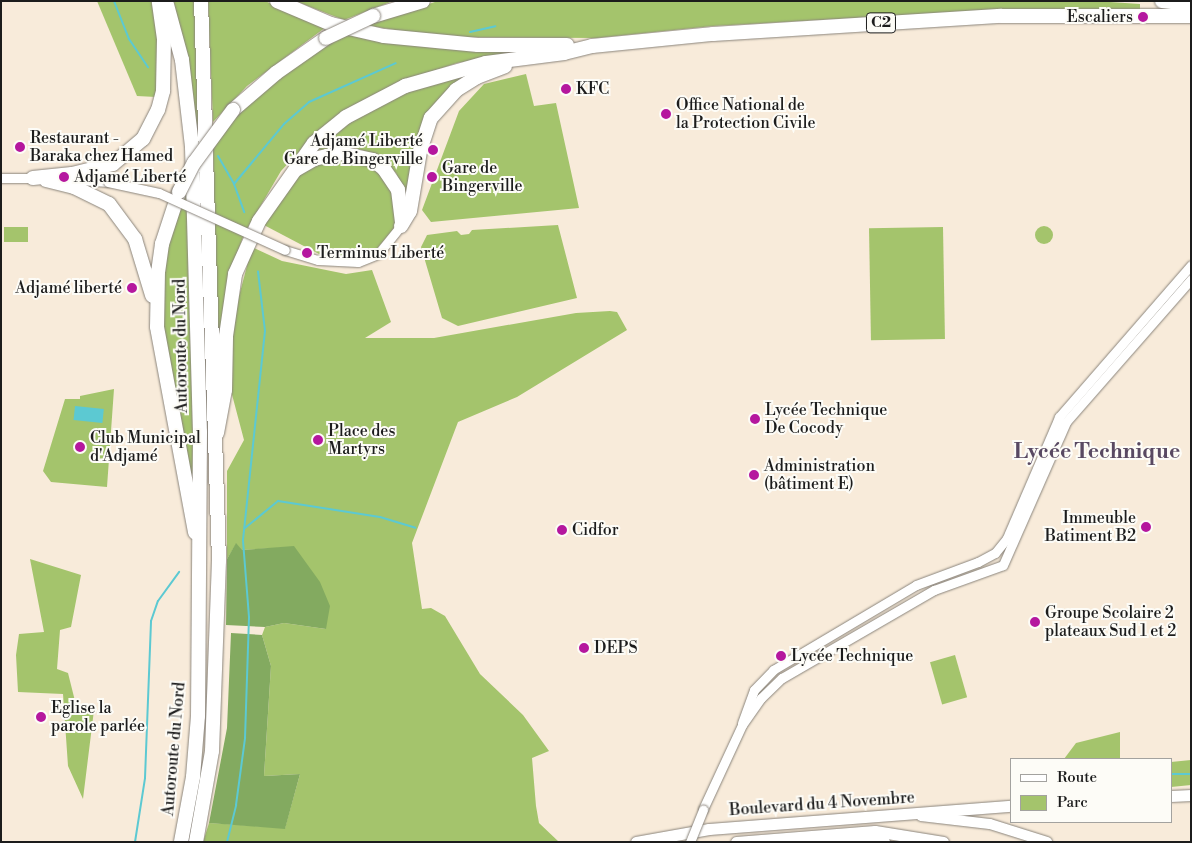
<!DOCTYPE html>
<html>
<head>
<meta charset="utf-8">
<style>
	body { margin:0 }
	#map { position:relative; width:1192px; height:843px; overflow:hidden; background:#f8ebda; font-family:"Libre Bodoni",serif }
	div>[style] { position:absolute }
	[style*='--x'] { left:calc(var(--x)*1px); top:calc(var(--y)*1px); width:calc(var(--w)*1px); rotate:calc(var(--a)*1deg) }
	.green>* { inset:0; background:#a4c46c; transform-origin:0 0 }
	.round { border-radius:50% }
	.forest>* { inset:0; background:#83aa60 }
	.water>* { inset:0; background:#5cc9d2; transform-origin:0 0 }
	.stream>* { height:2px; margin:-1px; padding:0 1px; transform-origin:1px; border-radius:1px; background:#5cc9d2 }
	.roads { filter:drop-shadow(0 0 1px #8a847b) drop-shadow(0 0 1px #8a847b) }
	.tertiary>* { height:9px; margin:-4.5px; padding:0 4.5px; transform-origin:4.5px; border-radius:4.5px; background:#fff }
	.secondary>* { height:10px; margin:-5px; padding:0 5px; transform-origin:5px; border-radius:5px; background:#fff }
	.primary>* { height:11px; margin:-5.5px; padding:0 5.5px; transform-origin:5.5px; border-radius:5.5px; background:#fff }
	.motorway>* { height:14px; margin:-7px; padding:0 7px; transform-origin:7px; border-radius:7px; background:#fff }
	.bridges { filter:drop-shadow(0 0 1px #8a847b) drop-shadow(0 0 1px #8a847b) }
	.tertiary-bridge>* { height:9px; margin:-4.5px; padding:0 4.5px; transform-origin:4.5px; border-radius:4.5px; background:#fff }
	.motorway-bridge>* { height:14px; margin:-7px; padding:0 7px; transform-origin:7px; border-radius:7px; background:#fff }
	.dots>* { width:14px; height:14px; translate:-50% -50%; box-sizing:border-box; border:2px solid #fdfcf7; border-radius:50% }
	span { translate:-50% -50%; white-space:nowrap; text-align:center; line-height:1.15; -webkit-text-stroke:4px #fdfcf7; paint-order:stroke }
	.shield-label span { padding:1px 4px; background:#fdfcf7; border:1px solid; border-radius:4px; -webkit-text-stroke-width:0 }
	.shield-label { font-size:15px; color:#1c1c1c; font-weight:700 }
	.poi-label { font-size:16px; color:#1c1c1c }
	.right { translate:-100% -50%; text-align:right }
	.left { translate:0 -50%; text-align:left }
	.street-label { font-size:16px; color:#1c1c1c }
	.district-label { font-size:21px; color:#594962; font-weight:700 }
	.frame { position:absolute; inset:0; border:2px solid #1c1c1c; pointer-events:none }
	.legend { position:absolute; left:1010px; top:758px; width:162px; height:65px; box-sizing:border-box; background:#fdfcf7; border:1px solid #a3a29f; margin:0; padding:6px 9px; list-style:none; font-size:15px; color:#1c1c1c }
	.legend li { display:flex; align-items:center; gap:10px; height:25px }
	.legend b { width:25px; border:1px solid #a3a29f }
</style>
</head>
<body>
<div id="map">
	<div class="green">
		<i style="clip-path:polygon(97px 1px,154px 1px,158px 28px,156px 97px,137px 96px)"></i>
		<i style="clip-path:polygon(170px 1px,196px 1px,202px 124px,194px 125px)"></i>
		<i style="clip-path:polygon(208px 1px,265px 1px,326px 27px,247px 86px,213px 122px)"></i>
		<i style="clip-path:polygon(295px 1px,393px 1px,344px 20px)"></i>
		<i style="clip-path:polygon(438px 1px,1095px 1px,1140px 4px,1140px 14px,1000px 10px,713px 26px,597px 38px,439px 37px,364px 25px)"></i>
		<i style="clip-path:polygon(347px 34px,369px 40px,444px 49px,531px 50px,457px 63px,401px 82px,310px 140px,281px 171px,244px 234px,235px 260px,220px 351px,217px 352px,213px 143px,235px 116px,306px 56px)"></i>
		<i style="clip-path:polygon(471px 72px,449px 88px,407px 198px,396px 173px,377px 155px,352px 147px,317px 151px,349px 123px,407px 92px)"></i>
		<i style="clip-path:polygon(526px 74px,534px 106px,556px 103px,579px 208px,431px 222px,422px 210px,459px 111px,484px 84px)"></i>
		<i style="clip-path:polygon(328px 158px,371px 164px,395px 193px,397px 215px,395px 227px,375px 251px,358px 258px,319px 254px,262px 224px,291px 177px)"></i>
		<i style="clip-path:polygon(187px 182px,194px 472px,192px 475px,189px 473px,162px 332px,161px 298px,168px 241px)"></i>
		<i style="clip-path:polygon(558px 225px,577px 298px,458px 326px,442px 318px,421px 247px,427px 235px,457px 231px,461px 235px,469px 234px,472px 230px)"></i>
		<i class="round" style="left:1035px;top:226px;width:18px;height:18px"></i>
		<i style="left:4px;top:227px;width:24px;height:15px"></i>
		<i style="left:943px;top:227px;width:112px;height:74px;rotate:89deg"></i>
		<i style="clip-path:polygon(252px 247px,282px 261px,331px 271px,346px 274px,372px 270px,391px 322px,365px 338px,434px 338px,576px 313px,610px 311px,617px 312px,627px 330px,517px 397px,458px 422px,412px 543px,422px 609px,431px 608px,445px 616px,480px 674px,523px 715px,549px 751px,532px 758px,536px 806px,539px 823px,559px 842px,203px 842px,209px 823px,285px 828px,300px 774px,264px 776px,271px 666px,262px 635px,265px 627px,284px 623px,326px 629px,294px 547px,241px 550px,236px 544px,227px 559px,227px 471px,244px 440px,230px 387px,234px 315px)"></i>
		<i style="clip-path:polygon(114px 389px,107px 487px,51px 482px,43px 471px,65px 399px,80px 399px,80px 396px)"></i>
		<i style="clip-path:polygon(30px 559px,81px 575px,71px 627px,60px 630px,57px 669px,68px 673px,76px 705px,94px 710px,83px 799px,68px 766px,63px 694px,18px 692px,16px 655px,19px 634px,44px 632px)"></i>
		<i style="left:955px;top:655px;width:44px;height:26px;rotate:74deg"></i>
		<i style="clip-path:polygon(1120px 732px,1120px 759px,1064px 759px,1076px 743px)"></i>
		<i style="clip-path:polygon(1191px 760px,1191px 785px,1171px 787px,1171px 762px)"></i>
	</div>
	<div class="forest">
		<i style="clip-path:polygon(236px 543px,242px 550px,294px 546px,320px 582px,330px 606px,326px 629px,284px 623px,265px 627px,226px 625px,227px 559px)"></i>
		<i style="clip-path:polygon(231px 633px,262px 635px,271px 666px,264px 776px,300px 774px,285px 829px,209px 823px,227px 728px)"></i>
	</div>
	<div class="water">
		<i style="left:75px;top:406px;width:29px;height:14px;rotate:6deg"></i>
	</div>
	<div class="stream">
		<i style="--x:114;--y:1;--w:41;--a:68.5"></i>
		<i style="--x:129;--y:39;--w:34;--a:56"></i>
		<i style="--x:470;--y:32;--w:26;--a:-13"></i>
		<i style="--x:218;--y:156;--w:32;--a:60"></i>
		<i style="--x:234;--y:184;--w:30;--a:70"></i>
		<i style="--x:234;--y:184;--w:78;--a:-50.2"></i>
		<i style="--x:284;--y:124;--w:33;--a:-41"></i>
		<i style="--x:309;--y:102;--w:95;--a:-24.1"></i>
		<i style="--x:245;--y:528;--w:43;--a:-39.3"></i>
		<i style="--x:278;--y:501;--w:103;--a:8.9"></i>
		<i style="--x:380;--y:517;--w:37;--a:17"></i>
		<i style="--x:1171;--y:774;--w:20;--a:0"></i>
		<i style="--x:135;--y:842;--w:65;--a:-81.1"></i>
		<i style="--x:145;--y:778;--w:157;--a:-87.8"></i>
		<i style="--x:151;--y:621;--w:21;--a:-71"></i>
		<i style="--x:158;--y:601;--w:36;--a:-54"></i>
		<i style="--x:227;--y:842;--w:38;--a:-76"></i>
		<i style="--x:236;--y:805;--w:68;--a:-82.3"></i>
		<i style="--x:245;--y:738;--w:121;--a:-88.1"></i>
		<i style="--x:249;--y:617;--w:77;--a:-94.5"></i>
		<i style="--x:243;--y:540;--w:210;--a:-84"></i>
		<i style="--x:265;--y:331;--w:60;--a:-96.7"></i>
	</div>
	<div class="roads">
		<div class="tertiary">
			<i style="--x:1;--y:178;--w:37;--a:0"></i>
			<i style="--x:66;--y:179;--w:42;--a:4.1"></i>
			<i style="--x:285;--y:250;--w:34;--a:17"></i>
			<i style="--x:318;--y:260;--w:40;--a:2.9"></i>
			<i style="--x:358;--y:262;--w:22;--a:-22"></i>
			<i style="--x:378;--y:254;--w:36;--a:-51"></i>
			<i style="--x:742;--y:723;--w:35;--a:-70"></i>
			<i style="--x:754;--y:690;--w:28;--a:-46"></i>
			<i style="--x:773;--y:670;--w:166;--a:-30.7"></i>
			<i style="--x:916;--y:585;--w:66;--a:-20.4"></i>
			<i style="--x:978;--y:562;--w:19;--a:-28"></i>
			<i style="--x:995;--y:553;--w:19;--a:-51"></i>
			<i style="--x:1007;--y:538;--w:132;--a:-66.7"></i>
			<i style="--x:1059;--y:417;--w:201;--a:-49"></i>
			<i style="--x:703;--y:809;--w:93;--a:-65.1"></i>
			<i style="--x:742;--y:725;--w:33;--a:-55"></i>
			<i style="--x:761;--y:698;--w:29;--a:-44"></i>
			<i style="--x:782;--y:678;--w:176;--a:-30.1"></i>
			<i style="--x:934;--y:590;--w:73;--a:-19.9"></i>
			<i style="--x:1003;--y:565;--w:156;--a:-66.2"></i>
			<i style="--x:1066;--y:422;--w:190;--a:-48.8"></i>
		</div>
		<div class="secondary">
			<i style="--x:921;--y:816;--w:69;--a:6.6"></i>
			<i style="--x:990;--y:824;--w:60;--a:17.5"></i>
			<i style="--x:814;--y:840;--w:71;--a:1.6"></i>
		</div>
		<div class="primary">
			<i style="--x:1171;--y:796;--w:20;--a:-3"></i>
			<i style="--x:636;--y:842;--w:74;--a:-10.1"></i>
			<i style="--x:709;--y:829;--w:303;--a:-4.4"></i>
			<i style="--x:736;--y:842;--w:139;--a:-4.5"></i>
			<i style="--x:875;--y:831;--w:69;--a:9.2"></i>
		</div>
		<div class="motorway">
			<i style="--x:166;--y:1;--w:61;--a:74.8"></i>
			<i style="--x:182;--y:60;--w:88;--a:83.4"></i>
			<i style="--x:192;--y:147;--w:285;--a:88.4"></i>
			<i style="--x:200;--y:432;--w:284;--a:90.4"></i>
			<i style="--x:198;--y:716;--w:61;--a:94.7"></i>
			<i style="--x:193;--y:777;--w:66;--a:100.5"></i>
			<i style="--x:277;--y:1;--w:59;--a:23.1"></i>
			<i style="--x:331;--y:24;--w:54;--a:12.8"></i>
			<i style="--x:384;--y:36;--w:94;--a:5.5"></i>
			<i style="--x:478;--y:45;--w:89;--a:0"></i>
			<i style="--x:1162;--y:1;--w:29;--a:6"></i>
			<i style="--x:373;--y:16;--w:52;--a:-16.7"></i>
			<i style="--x:233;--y:110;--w:57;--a:-40.7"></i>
			<i style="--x:276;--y:73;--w:61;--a:-35"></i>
			<i style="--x:297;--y:169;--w:20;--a:-30"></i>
			<i style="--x:314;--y:159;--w:27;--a:-13"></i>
			<i style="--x:340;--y:153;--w:34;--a:12"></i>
			<i style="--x:373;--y:160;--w:14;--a:39"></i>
			<i style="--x:384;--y:169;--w:25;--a:56"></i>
			<i style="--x:398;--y:190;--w:32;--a:83"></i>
			<i style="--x:33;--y:178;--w:39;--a:-6"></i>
			<i style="--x:72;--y:174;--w:42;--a:-13.7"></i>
			<i style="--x:113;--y:164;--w:39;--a:-40"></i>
			<i style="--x:143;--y:139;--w:33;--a:-63"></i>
			<i style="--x:158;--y:110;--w:20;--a:-75"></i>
			<i style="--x:163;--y:91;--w:52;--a:-88.9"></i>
			<i style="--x:164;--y:39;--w:37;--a:-98"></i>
			<i style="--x:46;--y:180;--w:29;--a:14"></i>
			<i style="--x:74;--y:187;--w:39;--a:26"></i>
			<i style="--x:109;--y:204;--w:44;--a:53.4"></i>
			<i style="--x:135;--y:239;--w:59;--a:73.1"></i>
			<i style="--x:179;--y:192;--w:55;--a:108.1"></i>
			<i style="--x:162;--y:244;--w:27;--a:98"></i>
			<i style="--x:158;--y:271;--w:56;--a:91"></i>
			<i style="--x:157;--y:327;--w:209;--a:79.5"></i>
			<i style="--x:401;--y:226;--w:17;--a:-59"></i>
			<i style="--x:410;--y:211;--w:61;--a:-80.5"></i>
			<i style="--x:420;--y:151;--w:35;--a:-72"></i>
			<i style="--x:431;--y:118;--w:38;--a:-48"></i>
			<i style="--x:456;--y:90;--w:25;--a:-32"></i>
			<i style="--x:477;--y:77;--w:30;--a:-21"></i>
			<i style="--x:217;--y:433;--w:44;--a:-79.5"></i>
			<i style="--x:225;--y:390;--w:54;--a:-88.9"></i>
			<i style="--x:226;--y:336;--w:63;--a:-81.7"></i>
			<i style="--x:235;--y:274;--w:58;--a:-65.6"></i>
			<i style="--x:259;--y:221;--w:95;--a:-54.8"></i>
			<i style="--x:314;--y:143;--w:41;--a:-39.1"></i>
			<i style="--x:346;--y:117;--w:67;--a:-27.7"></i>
			<i style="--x:405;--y:86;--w:84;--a:-15.9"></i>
			<i style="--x:486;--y:63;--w:79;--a:-7.3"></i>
			<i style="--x:564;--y:53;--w:29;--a:-14"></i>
			<i style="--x:592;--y:46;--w:122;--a:-5.7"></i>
			<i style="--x:713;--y:34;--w:289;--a:-3.6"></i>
			<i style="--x:1001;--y:16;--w:190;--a:0"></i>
			<i style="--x:196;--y:842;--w:92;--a:-80"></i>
			<i style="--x:212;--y:751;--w:190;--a:-87.9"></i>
			<i style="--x:219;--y:561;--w:560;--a:-91.84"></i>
		</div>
	</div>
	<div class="bridges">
		<div class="tertiary-bridge">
			<i style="--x:108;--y:182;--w:52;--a:12.2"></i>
			<i style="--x:159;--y:193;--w:138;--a:24.3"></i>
			<i style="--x:690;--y:842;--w:35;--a:-68"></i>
		</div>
		<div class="motorway-bridge">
			<i style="--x:326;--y:38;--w:52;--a:-25.1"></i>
			<i style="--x:179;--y:192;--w:33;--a:-63"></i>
			<i style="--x:194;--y:163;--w:66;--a:-53.7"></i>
		</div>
	</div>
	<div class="dots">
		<i style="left:1143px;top:17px;background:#b5179e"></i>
		<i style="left:566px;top:89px;background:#b5179e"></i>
		<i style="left:666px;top:114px;background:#b5179e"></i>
		<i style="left:20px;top:147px;background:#b5179e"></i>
		<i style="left:433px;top:150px;background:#b5179e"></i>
		<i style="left:64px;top:177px;background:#b5179e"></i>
		<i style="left:432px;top:177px;background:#b5179e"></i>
		<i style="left:307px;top:253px;background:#b5179e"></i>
		<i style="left:132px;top:288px;background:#b5179e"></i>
		<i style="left:755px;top:419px;background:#b5179e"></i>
		<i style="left:318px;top:440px;background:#b5179e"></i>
		<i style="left:80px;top:447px;background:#b5179e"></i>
		<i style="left:754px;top:475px;background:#b5179e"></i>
		<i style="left:1146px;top:527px;background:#b5179e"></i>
		<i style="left:562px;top:530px;background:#b5179e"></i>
		<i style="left:1035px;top:622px;background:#b5179e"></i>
		<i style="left:584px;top:648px;background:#b5179e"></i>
		<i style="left:781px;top:656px;background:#b5179e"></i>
		<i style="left:41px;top:717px;background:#b5179e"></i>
	</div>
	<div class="shield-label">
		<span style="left:881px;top:23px">C2</span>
	</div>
	<div class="poi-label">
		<span class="right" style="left:1133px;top:17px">Escaliers</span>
		<span class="left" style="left:576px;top:89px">KFC</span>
		<span class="left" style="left:676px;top:114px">Office National de<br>la Protection Civile</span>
		<span class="left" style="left:30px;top:147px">Restaurant -<br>Baraka chez Hamed</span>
		<span class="right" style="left:423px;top:150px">Adjamé Liberté<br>Gare de Bingerville</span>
		<span class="left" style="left:442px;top:177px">Gare de<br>Bingerville</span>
		<span class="left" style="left:74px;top:177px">Adjamé Liberté</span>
		<span class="left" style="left:317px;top:253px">Terminus Liberté</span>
		<span class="right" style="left:122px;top:288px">Adjamé liberté</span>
		<span class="left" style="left:765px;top:419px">Lycée Technique<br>De Cocody</span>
		<span class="left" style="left:328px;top:440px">Place des<br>Martyrs</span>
		<span class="left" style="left:90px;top:447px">Club Municipal<br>d'Adjamé</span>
		<span class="left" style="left:764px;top:475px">Administration<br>(bâtiment E)</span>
		<span class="right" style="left:1136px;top:527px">Immeuble<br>Batiment B2</span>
		<span class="left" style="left:572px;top:530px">Cidfor</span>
		<span class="left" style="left:1045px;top:622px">Groupe Scolaire 2<br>plateaux Sud 1 et 2</span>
		<span class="left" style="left:594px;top:648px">DEPS</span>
		<span class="left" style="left:791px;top:656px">Lycée Technique</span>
		<span class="left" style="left:51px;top:717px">Eglise la<br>parole parlée</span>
	</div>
	<div class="street-label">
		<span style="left:181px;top:346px;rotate:-91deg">Autoroute du Nord</span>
		<span style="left:174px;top:749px;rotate:-85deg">Autoroute du Nord</span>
		<span style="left:822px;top:804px;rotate:-4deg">Boulevard du 4 Novembre</span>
	</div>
	<div class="district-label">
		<span style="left:1097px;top:452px">Lycée Technique</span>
	</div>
	<div class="frame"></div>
	<ul class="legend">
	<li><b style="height:6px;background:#fff"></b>Route</li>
	<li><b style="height:14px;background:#a4c46c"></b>Parc</li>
	</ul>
</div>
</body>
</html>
